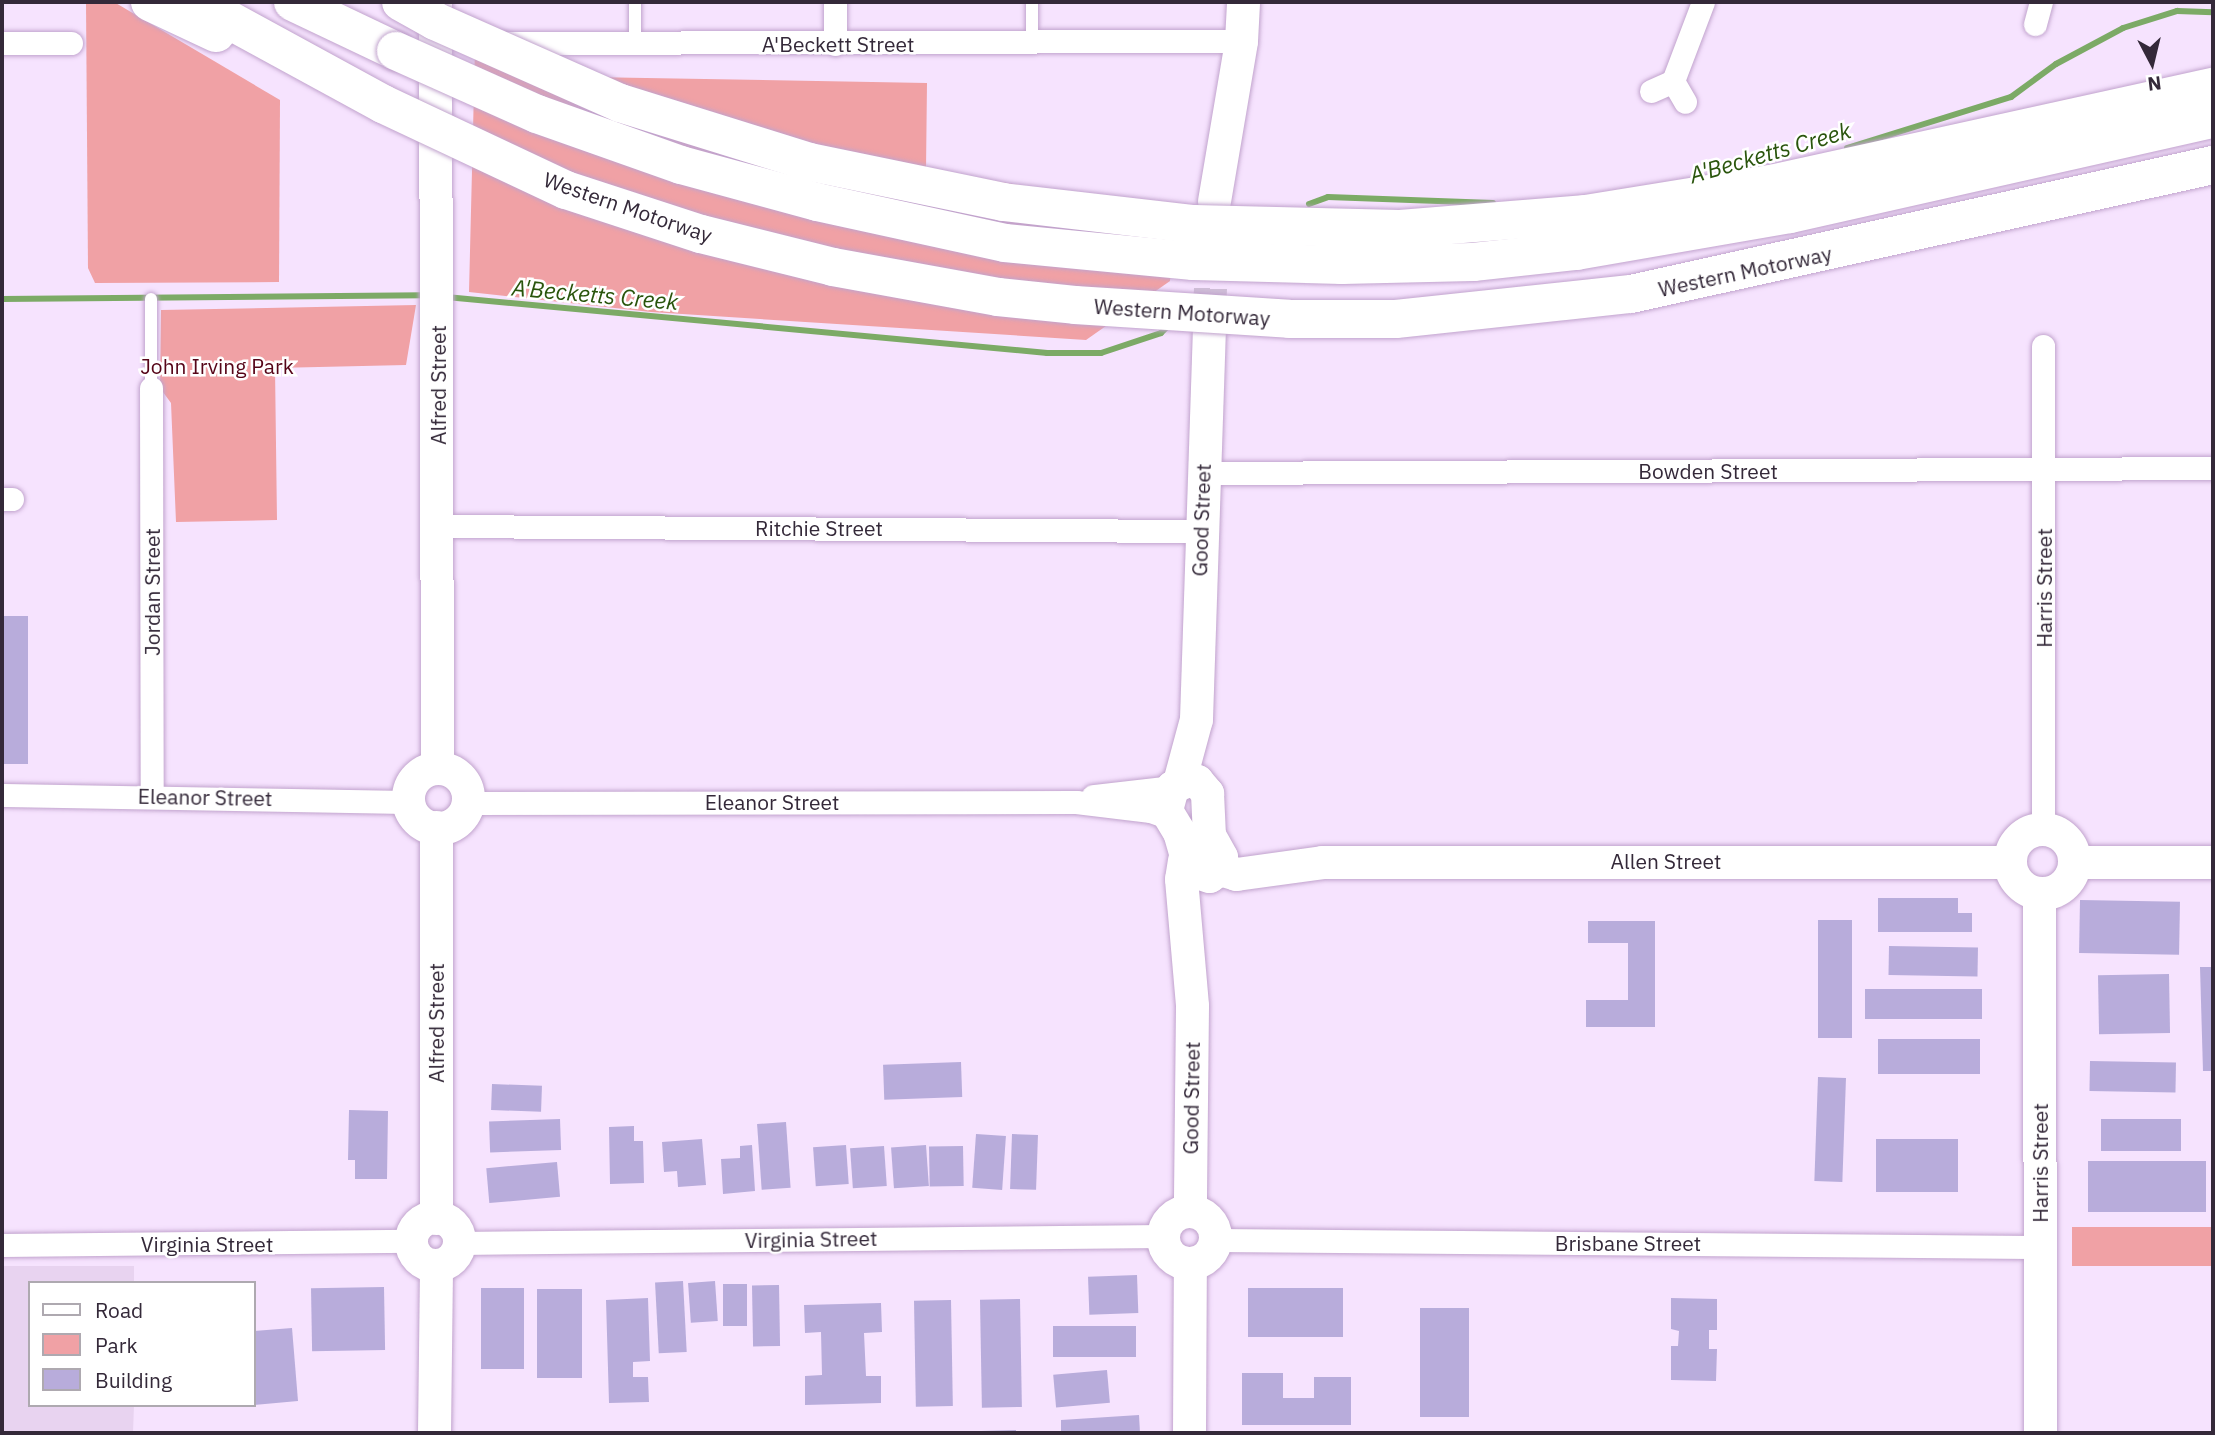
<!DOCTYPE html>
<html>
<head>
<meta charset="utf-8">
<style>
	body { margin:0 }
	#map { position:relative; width:2215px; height:1435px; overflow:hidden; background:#f6e3fe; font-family:"IBM Plex Sans",sans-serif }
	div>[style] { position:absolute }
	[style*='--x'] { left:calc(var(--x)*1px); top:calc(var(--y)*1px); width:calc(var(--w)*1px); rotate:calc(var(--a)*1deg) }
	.built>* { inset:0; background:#e8d3f0 }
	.green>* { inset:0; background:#f0a1a5; transform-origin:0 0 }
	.stream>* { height:6px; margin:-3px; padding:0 3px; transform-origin:3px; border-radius:3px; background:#7caa66 }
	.building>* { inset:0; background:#b8acdb; transform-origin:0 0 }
	.secondary-tunnel>* { height:33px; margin-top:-16.5px; transform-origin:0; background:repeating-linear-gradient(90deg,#cfbed7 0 33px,transparent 0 50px) }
	.roads { filter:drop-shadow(0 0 2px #c1a3cd) drop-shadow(0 0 2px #c1a3cd) }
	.lane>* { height:12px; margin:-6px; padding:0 6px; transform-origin:6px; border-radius:6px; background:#fff }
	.street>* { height:23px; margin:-11.5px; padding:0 11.5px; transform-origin:11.5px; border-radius:11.5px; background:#fff }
	.secondary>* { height:33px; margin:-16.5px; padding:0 16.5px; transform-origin:16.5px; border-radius:16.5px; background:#fff }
	.secondary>.ring { margin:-16.5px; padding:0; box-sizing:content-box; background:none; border:33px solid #fff; border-radius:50% }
	.highway>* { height:38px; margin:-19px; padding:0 19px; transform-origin:19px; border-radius:19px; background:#fff }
	.bridges { filter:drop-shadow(0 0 2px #c1a3cd) drop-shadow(0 0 2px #c1a3cd) }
	.highway-bridge>* { height:38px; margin:-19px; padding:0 19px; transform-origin:19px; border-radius:19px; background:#fff }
	span { translate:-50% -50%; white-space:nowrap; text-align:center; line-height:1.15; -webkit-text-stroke:5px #fff; paint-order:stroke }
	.street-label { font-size:21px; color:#342939 }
	.park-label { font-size:21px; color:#560518 }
	.water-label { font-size:23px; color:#2a550d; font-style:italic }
	.frame { position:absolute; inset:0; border:4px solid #342939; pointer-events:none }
	.legend { position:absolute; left:28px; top:1281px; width:228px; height:126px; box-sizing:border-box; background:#fff; border:2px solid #aea9b0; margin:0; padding:9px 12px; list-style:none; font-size:21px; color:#342939 }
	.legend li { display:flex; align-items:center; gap:14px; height:35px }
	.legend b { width:35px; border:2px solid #aea9b0 }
	.north { position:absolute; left:2117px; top:28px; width:70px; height:70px; -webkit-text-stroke:5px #fff; paint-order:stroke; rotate:173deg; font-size:19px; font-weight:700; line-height:28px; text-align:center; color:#342939 }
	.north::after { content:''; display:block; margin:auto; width:24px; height:32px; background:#342939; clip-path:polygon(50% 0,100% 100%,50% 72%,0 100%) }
</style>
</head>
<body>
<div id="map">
	<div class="built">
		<i style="clip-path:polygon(2px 1266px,134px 1266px,134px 1283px,30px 1283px,30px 1405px,134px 1405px,133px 1433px,2px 1433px)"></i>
	</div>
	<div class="green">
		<i style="clip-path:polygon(86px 2px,114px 2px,280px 100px,279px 282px,95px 283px,88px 268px)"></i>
		<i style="clip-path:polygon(475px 49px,587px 77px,927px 83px,926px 170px,1176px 210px,1170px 281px,1086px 340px,651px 312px,469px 292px)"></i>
		<i style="clip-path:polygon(416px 305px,406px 365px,275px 368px,277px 520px,176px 522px,171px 403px,160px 388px,161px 310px)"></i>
		<i style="left:2072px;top:1227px;width:141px;height:39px"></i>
	</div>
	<div class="stream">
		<i style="--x:1847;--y:148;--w:172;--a:-17.3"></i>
		<i style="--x:2011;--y:97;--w:56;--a:-36.3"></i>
		<i style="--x:2056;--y:64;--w:76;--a:-28.2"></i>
		<i style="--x:2123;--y:28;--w:57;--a:-17.5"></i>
		<i style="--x:2177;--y:11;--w:36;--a:2"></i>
		<i style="--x:1309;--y:204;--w:20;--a:-20"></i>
		<i style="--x:1328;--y:197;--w:165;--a:2.1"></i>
		<i style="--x:446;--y:297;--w:604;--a:5.32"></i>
		<i style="--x:1047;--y:353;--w:54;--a:0"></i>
		<i style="--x:1101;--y:353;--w:63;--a:-18.4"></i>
		<i style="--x:1161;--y:333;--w:10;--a:-45"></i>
		<i style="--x:2;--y:299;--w:422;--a:-0.5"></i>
	</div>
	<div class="building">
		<i style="left:2px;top:616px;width:26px;height:148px"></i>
		<i style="clip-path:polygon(1878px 898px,1958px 898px,1958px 913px,1972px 913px,1972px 932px,1878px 932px)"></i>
		<i style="left:2080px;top:900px;width:100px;height:53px;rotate:1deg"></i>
		<i style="left:1818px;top:920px;width:34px;height:118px"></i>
		<i style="clip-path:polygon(1588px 921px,1655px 921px,1655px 1027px,1586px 1027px,1586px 1000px,1628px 1000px,1628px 943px,1588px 943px)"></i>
		<i style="left:1889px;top:946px;width:89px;height:29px;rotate:1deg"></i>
		<i style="clip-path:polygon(2200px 967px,2213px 967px,2213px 1071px,2203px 1071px)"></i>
		<i style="left:2169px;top:974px;width:59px;height:71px;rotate:89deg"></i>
		<i style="left:1865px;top:989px;width:117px;height:30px"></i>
		<i style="left:1878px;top:1039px;width:102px;height:35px"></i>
		<i style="left:2090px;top:1061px;width:86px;height:30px;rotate:1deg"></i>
		<i style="left:961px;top:1062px;width:35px;height:78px;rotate:88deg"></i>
		<i style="left:1818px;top:1077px;width:28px;height:104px;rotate:2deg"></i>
		<i style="left:492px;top:1084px;width:50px;height:26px;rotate:2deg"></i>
		<i style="clip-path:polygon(349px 1110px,388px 1111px,387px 1179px,355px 1179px,355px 1160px,348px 1160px)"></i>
		<i style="left:560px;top:1119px;width:31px;height:71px;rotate:88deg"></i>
		<i style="left:2181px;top:1119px;width:32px;height:80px;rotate:90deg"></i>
		<i style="left:786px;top:1122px;width:66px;height:29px;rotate:86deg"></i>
		<i style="clip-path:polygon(634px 1126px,634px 1141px,643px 1141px,644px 1183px,610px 1184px,609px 1127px)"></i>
		<i style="left:976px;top:1134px;width:30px;height:54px;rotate:4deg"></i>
		<i style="left:1012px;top:1134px;width:26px;height:55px;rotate:2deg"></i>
		<i style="clip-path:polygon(702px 1139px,706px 1185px,678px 1187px,677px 1171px,664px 1172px,662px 1142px)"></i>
		<i style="left:1876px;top:1139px;width:82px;height:53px"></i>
		<i style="clip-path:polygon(752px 1145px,755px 1191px,723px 1194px,721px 1159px,740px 1158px,740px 1146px)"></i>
		<i style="left:846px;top:1145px;width:39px;height:33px;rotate:86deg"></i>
		<i style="left:926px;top:1145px;width:41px;height:35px;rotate:86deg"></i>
		<i style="left:884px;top:1146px;width:40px;height:34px;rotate:86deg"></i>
		<i style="left:963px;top:1146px;width:40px;height:34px;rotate:89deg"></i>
		<i style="left:2088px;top:1161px;width:118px;height:51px"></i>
		<i style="left:557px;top:1162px;width:35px;height:71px;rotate:85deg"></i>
		<i style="left:1137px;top:1275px;width:38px;height:49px;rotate:88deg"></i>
		<i style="left:683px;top:1281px;width:71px;height:28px;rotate:87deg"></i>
		<i style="left:715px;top:1281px;width:40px;height:27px;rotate:86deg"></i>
		<i style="left:723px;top:1284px;width:24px;height:42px"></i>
		<i style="left:779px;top:1285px;width:61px;height:27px;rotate:89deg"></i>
		<i style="left:384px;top:1287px;width:63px;height:73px;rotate:89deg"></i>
		<i style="left:481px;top:1288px;width:43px;height:81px"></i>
		<i style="left:1248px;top:1288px;width:95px;height:49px"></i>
		<i style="left:537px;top:1289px;width:45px;height:89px"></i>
		<i style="clip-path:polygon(648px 1298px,650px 1361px,633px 1362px,633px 1377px,648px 1377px,649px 1402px,609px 1403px,606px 1300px)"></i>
		<i style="clip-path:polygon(1671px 1298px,1717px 1299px,1717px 1330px,1709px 1330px,1709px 1349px,1717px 1349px,1716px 1381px,1671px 1380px,1671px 1346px,1678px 1346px,1679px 1331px,1671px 1329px)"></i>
		<i style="left:1020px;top:1299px;width:108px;height:40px;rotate:89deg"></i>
		<i style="left:951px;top:1300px;width:106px;height:37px;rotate:89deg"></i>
		<i style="clip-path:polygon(881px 1303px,882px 1332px,864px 1333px,866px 1376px,881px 1376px,881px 1403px,805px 1405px,805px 1376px,822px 1375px,821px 1332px,805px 1333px,804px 1305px)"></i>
		<i style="left:1420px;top:1308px;width:49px;height:109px"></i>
		<i style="left:1053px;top:1326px;width:83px;height:31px"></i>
		<i style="clip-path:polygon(292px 1328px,298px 1401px,254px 1405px,254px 1331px)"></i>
		<i style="left:1107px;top:1370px;width:33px;height:54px;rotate:85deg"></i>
		<i style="clip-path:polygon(1242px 1373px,1283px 1373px,1283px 1398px,1314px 1398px,1314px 1377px,1351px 1377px,1351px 1425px,1242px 1425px)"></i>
		<i style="clip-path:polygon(1139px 1415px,1140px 1433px,1061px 1433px,1061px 1420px)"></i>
		<i style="clip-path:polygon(1016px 1430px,1016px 1433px,981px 1433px,981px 1431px)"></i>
	</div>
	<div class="secondary-tunnel">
		<i style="--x:1209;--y:321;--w:87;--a:-87.4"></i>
	</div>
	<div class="roads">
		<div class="lane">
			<i style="--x:1032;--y:42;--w:40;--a:-90"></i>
			<i style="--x:635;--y:44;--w:42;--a:-90"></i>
			<i style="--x:151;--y:388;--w:89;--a:-90"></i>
		</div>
		<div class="street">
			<i style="--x:2035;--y:24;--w:23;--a:-75"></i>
			<i style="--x:2;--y:43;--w:69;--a:0"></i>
			<i style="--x:503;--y:43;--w:738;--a:-0.16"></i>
			<i style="--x:835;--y:44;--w:42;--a:-90"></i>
			<i style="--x:1673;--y:81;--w:24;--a:60"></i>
			<i style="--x:1651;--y:91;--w:24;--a:-24"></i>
			<i style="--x:1673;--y:81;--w:85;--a:-69.2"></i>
			<i style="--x:151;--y:388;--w:407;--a:89.9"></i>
			<i style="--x:1202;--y:473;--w:1011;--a:-0.28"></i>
			<i style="--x:2;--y:499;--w:10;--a:0"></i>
			<i style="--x:438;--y:526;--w:762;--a:0.38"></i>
			<i style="--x:2;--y:795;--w:407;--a:1"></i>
			<i style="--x:1093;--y:796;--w:80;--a:-6.5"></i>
			<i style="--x:468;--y:803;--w:608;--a:-0.09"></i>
			<i style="--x:1076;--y:802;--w:75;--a:6.9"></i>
			<i style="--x:1150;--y:811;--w:21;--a:19"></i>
			<i style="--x:2043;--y:830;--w:484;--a:-90"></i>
			<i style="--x:1215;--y:1240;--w:825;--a:0.49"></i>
			<i style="--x:459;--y:1243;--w:704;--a:-0.57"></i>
			<i style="--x:2;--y:1245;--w:410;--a:-0.6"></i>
		</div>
		<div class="secondary">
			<i style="--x:435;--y:2;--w:766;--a:89.85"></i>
			<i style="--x:1214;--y:201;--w:162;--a:-80.4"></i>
			<i style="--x:1241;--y:41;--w:39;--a:-87"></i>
			<i class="ring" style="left:408px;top:768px;width:27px;height:27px"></i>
			<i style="--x:1188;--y:780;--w:9;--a:6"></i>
			<i style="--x:1197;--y:781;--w:16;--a:50"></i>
			<i style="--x:1207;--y:793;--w:42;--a:87.3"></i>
			<i style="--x:1209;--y:835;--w:25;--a:61"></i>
			<i style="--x:1221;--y:857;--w:12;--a:99"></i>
			<i style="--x:1219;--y:869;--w:12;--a:145"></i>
			<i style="--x:1209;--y:876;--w:20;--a:-162"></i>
			<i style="--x:1190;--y:870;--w:40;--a:-106"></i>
			<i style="--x:1179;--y:832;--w:26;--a:-121"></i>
			<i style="--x:1166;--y:810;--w:24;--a:-75"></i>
			<i style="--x:1172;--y:787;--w:17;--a:-24"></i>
			<i style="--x:1179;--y:782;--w:65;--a:-74.9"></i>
			<i style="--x:1196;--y:719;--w:398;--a:-88.1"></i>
			<i class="ring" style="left:2010px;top:829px;width:31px;height:31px"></i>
			<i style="--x:1184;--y:860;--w:19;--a:99"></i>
			<i style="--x:1181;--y:879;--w:127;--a:85"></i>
			<i style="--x:1192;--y:1006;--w:205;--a:90.6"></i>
			<i style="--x:2074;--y:862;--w:139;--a:0"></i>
			<i style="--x:1219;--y:869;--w:18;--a:16"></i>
			<i style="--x:1236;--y:874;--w:87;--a:-7.9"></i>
			<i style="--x:1322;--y:862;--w:688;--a:0"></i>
			<i style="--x:2039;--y:893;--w:540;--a:89.89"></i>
			<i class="ring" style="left:1163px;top:1211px;width:19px;height:19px"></i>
			<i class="ring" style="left:411px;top:1217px;width:15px;height:15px"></i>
			<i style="--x:436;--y:1218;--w:391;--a:-90"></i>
			<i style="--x:434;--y:1433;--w:168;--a:-89.3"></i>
			<i style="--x:1189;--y:1433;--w:170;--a:-89.7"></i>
		</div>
		<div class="highway">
			<i style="--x:293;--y:2;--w:114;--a:25.4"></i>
		</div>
	</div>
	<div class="bridges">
		<div class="highway-bridge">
			<i style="--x:150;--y:2;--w:73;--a:25.2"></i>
			<i style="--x:196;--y:2;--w:213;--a:28.6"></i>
			<i style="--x:383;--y:104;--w:202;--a:25.2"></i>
			<i style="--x:566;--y:190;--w:142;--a:18.1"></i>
			<i style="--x:701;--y:234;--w:136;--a:14"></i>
			<i style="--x:833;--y:267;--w:168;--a:10.3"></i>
			<i style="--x:998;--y:297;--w:77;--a:5.9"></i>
			<i style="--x:1075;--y:305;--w:214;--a:3.7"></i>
			<i style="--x:1289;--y:319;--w:107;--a:0"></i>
			<i style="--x:1396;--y:319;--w:236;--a:-6.1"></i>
			<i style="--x:1631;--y:294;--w:596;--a:-12.5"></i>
			<i style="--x:401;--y:2;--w:39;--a:29"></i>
			<i style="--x:435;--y:21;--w:202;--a:23.9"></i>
			<i style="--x:620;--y:103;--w:199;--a:17.3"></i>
			<i style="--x:810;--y:162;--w:197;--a:11.7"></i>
			<i style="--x:1003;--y:202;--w:192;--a:6.6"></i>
			<i style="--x:1194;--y:224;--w:206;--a:1.4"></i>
			<i style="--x:1400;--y:229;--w:187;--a:-4.6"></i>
			<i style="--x:1586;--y:214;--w:187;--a:-9.2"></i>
			<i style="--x:1771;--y:184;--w:453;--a:-12.4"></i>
			<i style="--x:396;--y:51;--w:154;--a:24.1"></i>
			<i style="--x:537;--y:114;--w:153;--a:19.5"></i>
			<i style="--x:681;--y:165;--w:141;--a:15.2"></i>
			<i style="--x:817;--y:202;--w:192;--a:12.3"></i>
			<i style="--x:1005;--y:243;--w:189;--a:5.5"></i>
			<i style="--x:1193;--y:261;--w:149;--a:1.5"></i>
			<i style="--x:1342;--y:265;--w:131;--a:-1.3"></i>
			<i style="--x:1473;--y:262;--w:104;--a:-6.1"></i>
			<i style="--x:1576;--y:251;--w:217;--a:-9.8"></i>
			<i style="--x:1790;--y:214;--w:434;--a:-12.7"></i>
		</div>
	</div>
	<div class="street-label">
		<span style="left:838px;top:44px">A'Beckett Street</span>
		<span style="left:628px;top:207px;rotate:19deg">Western Motorway</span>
		<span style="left:1745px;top:271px;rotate:-12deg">Western Motorway</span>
		<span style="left:1182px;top:312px;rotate:4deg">Western Motorway</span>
		<span style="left:438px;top:385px;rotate:-90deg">Alfred Street</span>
		<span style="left:1708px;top:471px">Bowden Street</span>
		<span style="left:1201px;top:520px;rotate:-88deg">Good Street</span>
		<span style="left:819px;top:528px">Ritchie Street</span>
		<span style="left:2044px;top:588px;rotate:-90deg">Harris Street</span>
		<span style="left:152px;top:592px;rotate:-90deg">Jordan Street</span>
		<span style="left:205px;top:797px;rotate:1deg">Eleanor Street</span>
		<span style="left:772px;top:802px">Eleanor Street</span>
		<span style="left:1666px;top:861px">Allen Street</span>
		<span style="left:436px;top:1023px;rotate:-90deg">Alfred Street</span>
		<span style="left:1191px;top:1098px;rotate:-89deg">Good Street</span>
		<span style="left:2040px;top:1163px;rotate:-90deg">Harris Street</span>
		<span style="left:811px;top:1239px;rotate:-1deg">Virginia Street</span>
		<span style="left:1628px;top:1243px">Brisbane Street</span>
		<span style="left:207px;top:1244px">Virginia Street</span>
	</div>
	<div class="park-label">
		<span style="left:217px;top:366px">John Irving Park</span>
	</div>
	<div class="water-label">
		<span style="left:1770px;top:152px;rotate:-16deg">A'Becketts Creek</span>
		<span style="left:595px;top:294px;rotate:5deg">A'Becketts Creek</span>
	</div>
	<div class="frame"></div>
	<ul class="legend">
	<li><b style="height:9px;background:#fff"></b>Road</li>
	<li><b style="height:19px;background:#f0a1a5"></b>Park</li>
	<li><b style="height:19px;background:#b8acdb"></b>Building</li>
	</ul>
	<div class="north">N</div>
</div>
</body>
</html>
